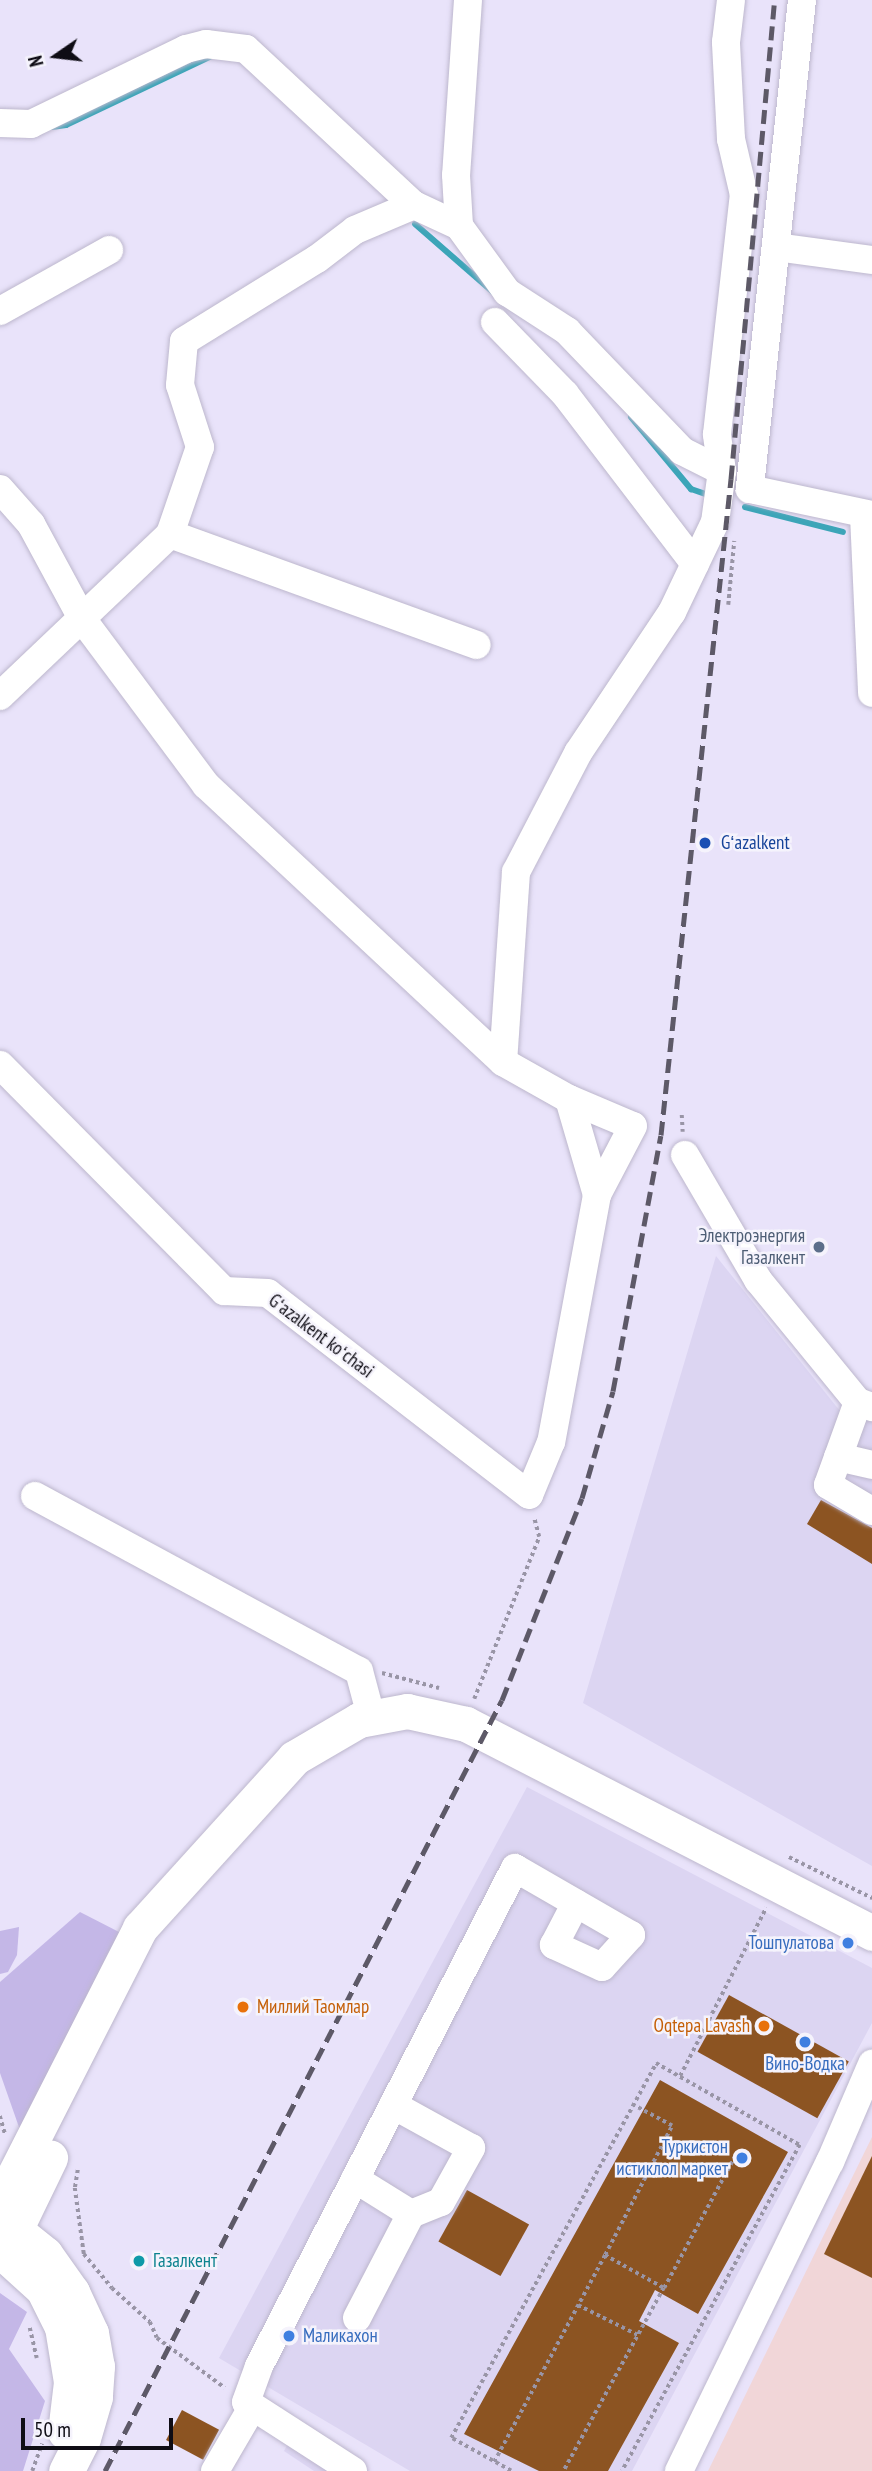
<!DOCTYPE html>
<html>
<head>
<meta charset="utf-8">
<style>
	body { margin:0 }
	#map { position:relative; width:872px; height:2471px; overflow:hidden; background:#e9e3fa; font-family:"PT Sans Narrow",sans-serif }
	div>[style] { position:absolute }
	[style*='--x'] { left:calc(var(--x)*1px); top:calc(var(--y)*1px); width:calc(var(--w)*1px); rotate:calc(var(--a)*1deg) }
	.built>* { inset:0; background:#dcd5f2 }
	.industrial>* { inset:0; background:#f1d6d8 }
	.green>* { inset:0; background:#c4b7e7 }
	.stream>* { height:6px; margin:-3px; padding:0 3px; transform-origin:3px; border-radius:3px; background:#3ca5b8 }
	.building>* { inset:0; background:#8c5422; transform-origin:0 0 }
	.path>* { height:3.5px; margin-top:-1.75px; transform-origin:0; background:repeating-linear-gradient(90deg,#9995a6 0 3.5px,transparent 0 7px) }
	.roads { filter:drop-shadow(0 0 2px #bdb7cd) drop-shadow(0 0 2px #bdb7cd) }
	.minor>* { height:28px; margin:-14px; padding:0 14px; transform-origin:14px; border-radius:14px; background:#fff }
	.major>* { height:35px; margin:-17.5px; padding:0 17.5px; transform-origin:17.5px; border-radius:17.5px; background:#fff }
	.rail>* { height:5px; margin-top:-2.5px; transform-origin:0; background:repeating-linear-gradient(90deg,#5d5967 0 14px,transparent 0 21px) }
	.dots>* { width:19px; height:19px; translate:-50% -50%; box-sizing:border-box; border:4px solid #f5f3fc; border-radius:50% }
	span { translate:-50% -50%; white-space:nowrap; text-align:center; line-height:1.15; -webkit-text-stroke:5px #f5f3fc; paint-order:stroke }
	.transit-label { font-size:19px; color:#164399 }
	.left { translate:0 -50%; text-align:left }
	.service-label { font-size:19px; color:#4e5e75 }
	.right { translate:-100% -50%; text-align:right }
	.street-label { font-size:19px; color:#0f0d15 }
	.shop-label { font-size:19px; color:#366cbe }
	.food-label { font-size:19px; color:#c56008 }
	.culture-label { font-size:19px; color:#0d838f }
	.north { position:absolute; left:21px; top:21px; width:70px; height:70px; -webkit-text-stroke:5px #f5f3fc; paint-order:stroke; rotate:256deg; font-size:19px; font-weight:700; line-height:28px; text-align:center; color:#0f0d15 }
	.north::after { content:''; display:block; margin:auto; width:24px; height:32px; background:#0f0d15; clip-path:polygon(50% 0,100% 100%,50% 72%,0 100%) }
	.scale { position:absolute; left:21px; top:2418px; width:152px; height:32px; box-sizing:border-box; border:4px solid #0f0d15; border-top:0; padding-left:9px; font-size:21px; line-height:24px; white-space:nowrap; color:#0f0d15; -webkit-text-stroke:5px #f5f3fc; paint-order:stroke }
</style>
</head>
<body>
<div id="map">
	<div class="built">
		<i style="clip-path:polygon(716px 1256px,844px 1416px,872px 1421px,872px 1866px,583px 1703px)"></i>
		<i style="clip-path:polygon(527px 1787px,872px 1968px,872px 2023px,632px 2471px,410px 2471px,219px 2358px)"></i>
		<i style="clip-path:polygon(291px 2438px,341px 2471px,314px 2471px,284px 2451px)"></i>
	</div>
	<div class="industrial">
		<i style="clip-path:polygon(872px 2137px,872px 2471px,708px 2471px)"></i>
	</div>
	<div class="green">
		<i style="clip-path:polygon(80px 1912px,121px 1933px,20px 2130px,0 2073px,0 1982px)"></i>
		<i style="clip-path:polygon(19px 1927px,17px 1955px,8px 1972px,0 1974px,0 1931px)"></i>
		<i style="clip-path:polygon(0 2293px,27px 2312px,9px 2349px,45px 2401px,23px 2471px,0 2471px)"></i>
	</div>
	<div class="stream">
		<i style="--x:52;--y:127;--w:14;--a:-8"></i>
		<i style="--x:66;--y:125;--w:161;--a:-25.4"></i>
		<i style="--x:415;--y:224;--w:105;--a:41.1"></i>
		<i style="--x:631;--y:417;--w:94;--a:50.2"></i>
		<i style="--x:691;--y:489;--w:21;--a:19"></i>
		<i style="--x:745;--y:507;--w:101;--a:14.3"></i>
	</div>
	<div class="building">
		<i style="clip-path:polygon(821px 1500px,872px 1528px,872px 1564px,807px 1524px)"></i>
		<i style="left:729px;top:1995px;width:137px;height:65px;rotate:29deg"></i>
		<i style="clip-path:polygon(660px 2080px,788px 2152px,698px 2314px,655px 2290px,639px 2321px,679px 2343px,608px 2471px,539px 2471px,464px 2434px)"></i>
		<i style="clip-path:polygon(872px 2156px,872px 2278px,824px 2254px)"></i>
		<i style="left:467px;top:2190px;width:71px;height:59px;rotate:29deg"></i>
		<i style="left:182px;top:2410px;width:42px;height:34px;rotate:28deg"></i>
	</div>
	<div class="path">
		<i style="--x:728;--y:605;--w:64;--a:-84.6"></i>
		<i style="--x:682;--y:1115;--w:17;--a:87"></i>
		<i style="--x:382;--y:1673;--w:59;--a:14.7"></i>
		<i style="--x:474;--y:1699;--w:175;--a:-68.1"></i>
		<i style="--x:539;--y:1537;--w:20;--a:-105"></i>
		<i style="--x:789;--y:1857;--w:93;--a:26.3"></i>
		<i style="--x:680;--y:2076;--w:189;--a:-62.9"></i>
		<i style="--x:0;--y:2116;--w:19;--a:74"></i>
		<i style="--x:78;--y:2170;--w:18;--a:99"></i>
		<i style="--x:75;--y:2188;--w:67;--a:82.2"></i>
		<i style="--x:84;--y:2254;--w:44;--a:50.5"></i>
		<i style="--x:112;--y:2288;--w:51;--a:41.8"></i>
		<i style="--x:150;--y:2322;--w:17;--a:66"></i>
		<i style="--x:157;--y:2338;--w:84;--a:36.3"></i>
		<i style="--x:605;--y:2255;--w:145;--a:-62.6"></i>
		<i style="--x:672;--y:2126;--w:44;--a:-151.7"></i>
		<i style="--x:664;--y:2288;--w:148;--a:-61.7"></i>
		<i style="--x:578;--y:2305;--w:67;--a:26.6"></i>
		<i style="--x:30;--y:2328;--w:31;--a:77"></i>
		<i style="--x:494;--y:2462;--w:235;--a:-61.8"></i>
		<i style="--x:605;--y:2255;--w:68;--a:29.2"></i>
		<i style="--x:664;--y:2288;--w:209;--a:118.7"></i>
		<i style="--x:32;--y:2471;--w:29;--a:-70"></i>
		<i style="--x:511;--y:2471;--w:68;--a:-151.2"></i>
		<i style="--x:451;--y:2438;--w:427;--a:-61.3"></i>
		<i style="--x:656;--y:2063;--w:166;--a:29.7"></i>
		<i style="--x:800;--y:2145;--w:371;--a:118.6"></i>
	</div>
	<div class="roads">
		<div class="minor">
			<i style="--x:468;--y:0;--w:175;--a:93.9"></i>
			<i style="--x:456;--y:175;--w:51;--a:86.6"></i>
			<i style="--x:459;--y:226;--w:82;--a:54"></i>
			<i style="--x:507;--y:292;--w:72;--a:33"></i>
			<i style="--x:567;--y:331;--w:166;--a:46.2"></i>
			<i style="--x:682;--y:451;--w:45;--a:26.6"></i>
			<i style="--x:722;--y:471;--w:51;--a:97.8"></i>
			<i style="--x:715;--y:522;--w:100;--a:115.5"></i>
			<i style="--x:672;--y:612;--w:169;--a:123.7"></i>
			<i style="--x:578;--y:753;--w:134;--a:117.5"></i>
			<i style="--x:516;--y:872;--w:190;--a:93.9"></i>
			<i style="--x:802;--y:0;--w:492;--a:96.1"></i>
			<i style="--x:750;--y:489;--w:125;--a:12"></i>
			<i style="--x:0;--y:123;--w:31;--a:2"></i>
			<i style="--x:31;--y:124;--w:172;--a:-25.8"></i>
			<i style="--x:186;--y:49;--w:21;--a:-14"></i>
			<i style="--x:206;--y:44;--w:40;--a:7.1"></i>
			<i style="--x:246;--y:49;--w:229;--a:42.9"></i>
			<i style="--x:414;--y:205;--w:50;--a:25"></i>
			<i style="--x:776;--y:247;--w:97;--a:7.7"></i>
			<i style="--x:0;--y:311;--w:125;--a:-29.2"></i>
			<i style="--x:495;--y:322;--w:100;--a:45.8"></i>
			<i style="--x:565;--y:394;--w:214;--a:52.6"></i>
			<i style="--x:722;--y:471;--w:37;--a:-98"></i>
			<i style="--x:717;--y:434;--w:241;--a:-83.6"></i>
			<i style="--x:744;--y:195;--w:57;--a:-103.1"></i>
			<i style="--x:731;--y:139;--w:97;--a:-93"></i>
			<i style="--x:726;--y:42;--w:42;--a:-83.2"></i>
			<i style="--x:0;--y:489;--w:47;--a:48.5"></i>
			<i style="--x:31;--y:524;--w:109;--a:61.6"></i>
			<i style="--x:83;--y:620;--w:206;--a:53.3"></i>
			<i style="--x:206;--y:785;--w:406;--a:43"></i>
			<i style="--x:503;--y:1062;--w:76;--a:29.3"></i>
			<i style="--x:569;--y:1099;--w:69;--a:22.9"></i>
			<i style="--x:633;--y:1126;--w:78;--a:117.6"></i>
			<i style="--x:597;--y:1195;--w:251;--a:100.5"></i>
			<i style="--x:551;--y:1442;--w:57;--a:112.5"></i>
			<i style="--x:529;--y:1495;--w:330;--a:-142.3"></i>
			<i style="--x:268;--y:1293;--w:44;--a:-177.4"></i>
			<i style="--x:224;--y:1291;--w:318;--a:-134.7"></i>
			<i style="--x:864;--y:515;--w:178;--a:87.4"></i>
			<i style="--x:170;--y:534;--w:326;--a:19.9"></i>
			<i style="--x:0;--y:696;--w:235;--a:-43.6"></i>
			<i style="--x:170;--y:534;--w:92;--a:-71"></i>
			<i style="--x:200;--y:447;--w:65;--a:-107.9"></i>
			<i style="--x:180;--y:385;--w:44;--a:-84.8"></i>
			<i style="--x:184;--y:341;--w:156;--a:-31.7"></i>
			<i style="--x:317;--y:259;--w:48;--a:-37.3"></i>
			<i style="--x:355;--y:230;--w:64;--a:-23"></i>
			<i style="--x:569;--y:1099;--w:100;--a:73.7"></i>
			<i style="--x:685;--y:1155;--w:145;--a:59.7"></i>
			<i style="--x:758;--y:1280;--w:158;--a:50.7"></i>
			<i style="--x:858;--y:1402;--w:15;--a:20"></i>
			<i style="--x:858;--y:1402;--w:88;--a:109.9"></i>
			<i style="--x:828;--y:1485;--w:51;--a:30.6"></i>
			<i style="--x:838;--y:1457;--w:35;--a:13"></i>
			<i style="--x:35;--y:1496;--w:368;--a:28.4"></i>
			<i style="--x:359;--y:1671;--w:47;--a:75.1"></i>
			<i style="--x:355;--y:2179;--w:66;--a:32"></i>
			<i style="--x:357;--y:2318;--w:117;--a:-62.6"></i>
			<i style="--x:411;--y:2214;--w:32;--a:-22"></i>
			<i style="--x:441;--y:2202;--w:62;--a:-60.9"></i>
			<i style="--x:471;--y:2148;--w:89;--a:-151.1"></i>
			<i style="--x:215;--y:2471;--w:75;--a:-59.7"></i>
			<i style="--x:353;--y:2471;--w:127;--a:-147.2"></i>
			<i style="--x:246;--y:2402;--w:38;--a:-70"></i>
			<i style="--x:259;--y:2366;--w:560;--a:-62.79"></i>
			<i style="--x:515;--y:1868;--w:134;--a:30"></i>
			<i style="--x:631;--y:1935;--w:43;--a:132.2"></i>
			<i style="--x:602;--y:1967;--w:53;--a:-155.4"></i>
			<i style="--x:554;--y:1945;--w:47;--a:-62.4"></i>
			<i style="--x:679;--y:2471;--w:344;--a:-64"></i>
			<i style="--x:830;--y:2162;--w:107;--a:-66.8"></i>
		</div>
		<div class="major">
			<i style="--x:0;--y:2203;--w:309;--a:-63"></i>
			<i style="--x:140;--y:1928;--w:229;--a:-47.8"></i>
			<i style="--x:294;--y:1758;--w:75;--a:-30.3"></i>
			<i style="--x:359;--y:1720;--w:49;--a:-10.6"></i>
			<i style="--x:407;--y:1711;--w:60;--a:12.4"></i>
			<i style="--x:466;--y:1724;--w:457;--a:27.2"></i>
			<i style="--x:0;--y:2218;--w:58;--a:38.7"></i>
			<i style="--x:45;--y:2254;--w:47;--a:54.6"></i>
			<i style="--x:72;--y:2292;--w:45;--a:65.1"></i>
			<i style="--x:91;--y:2333;--w:34;--a:80"></i>
			<i style="--x:97;--y:2366;--w:31;--a:94"></i>
			<i style="--x:95;--y:2397;--w:43;--a:106.3"></i>
			<i style="--x:83;--y:2438;--w:37;--a:117"></i>
			<i style="--x:0;--y:2250;--w:58;--a:42.2"></i>
			<i style="--x:43;--y:2289;--w:42;--a:63.4"></i>
			<i style="--x:62;--y:2327;--w:56;--a:80.7"></i>
			<i style="--x:71;--y:2382;--w:50;--a:96.8"></i>
			<i style="--x:4;--y:2253;--w:106;--a:-64.2"></i>
		</div>
	</div>
	<div class="rail">
		<i style="--x:105;--y:2471;--w:867;--a:-62.76"></i>
		<i style="--x:502;--y:1700;--w:217;--a:-68.4"></i>
		<i style="--x:582;--y:1498;--w:111;--a:-73.8"></i>
		<i style="--x:613;--y:1391;--w:260;--a:-79.4"></i>
		<i style="--x:661;--y:1135;--w:660;--a:-83.91"></i>
		<i style="--x:731;--y:479;--w:481;--a:-84.8"></i>
	</div>
	<div class="dots">
		<i style="left:705px;top:843px;background:#1a4fb4"></i>
		<i style="left:819px;top:1247px;background:#5c6f8a"></i>
		<i style="left:848px;top:1943px;background:#3f7fe0"></i>
		<i style="left:243px;top:2007px;background:#e8710a"></i>
		<i style="left:764px;top:2026px;background:#e8710a"></i>
		<i style="left:805px;top:2042px;background:#3f7fe0"></i>
		<i style="left:742px;top:2158px;background:#3f7fe0"></i>
		<i style="left:139px;top:2261px;background:#0f9aa8"></i>
		<i style="left:289px;top:2336px;background:#3f7fe0"></i>
	</div>
	<div class="transit-label">
		<span class="left" style="left:721px;top:843px">Gʻazalkent</span>
	</div>
	<div class="service-label">
		<span class="right" style="left:805px;top:1247px">Электроэнергия<br>Газалкент</span>
	</div>
	<div class="street-label">
		<span style="left:321px;top:1336px;rotate:37deg">Gʻazalkent koʻchasi</span>
	</div>
	<div class="shop-label">
		<span class="right" style="left:834px;top:1943px">Тошпулатова</span>
		<span style="left:805px;top:2064px">Вино-Водка</span>
		<span class="right" style="left:728px;top:2158px">Туркистон<br>истиклол маркет</span>
		<span class="left" style="left:303px;top:2336px">Маликахон</span>
	</div>
	<div class="food-label">
		<span class="left" style="left:257px;top:2007px">Миллий Таомлар</span>
		<span class="right" style="left:750px;top:2026px">Oqtepa Lavash</span>
	</div>
	<div class="culture-label">
		<span class="left" style="left:153px;top:2261px">Газалкент</span>
	</div>
	<div class="north">N</div>
	<div class="scale">50 m</div>
</div>
</body>
</html>
